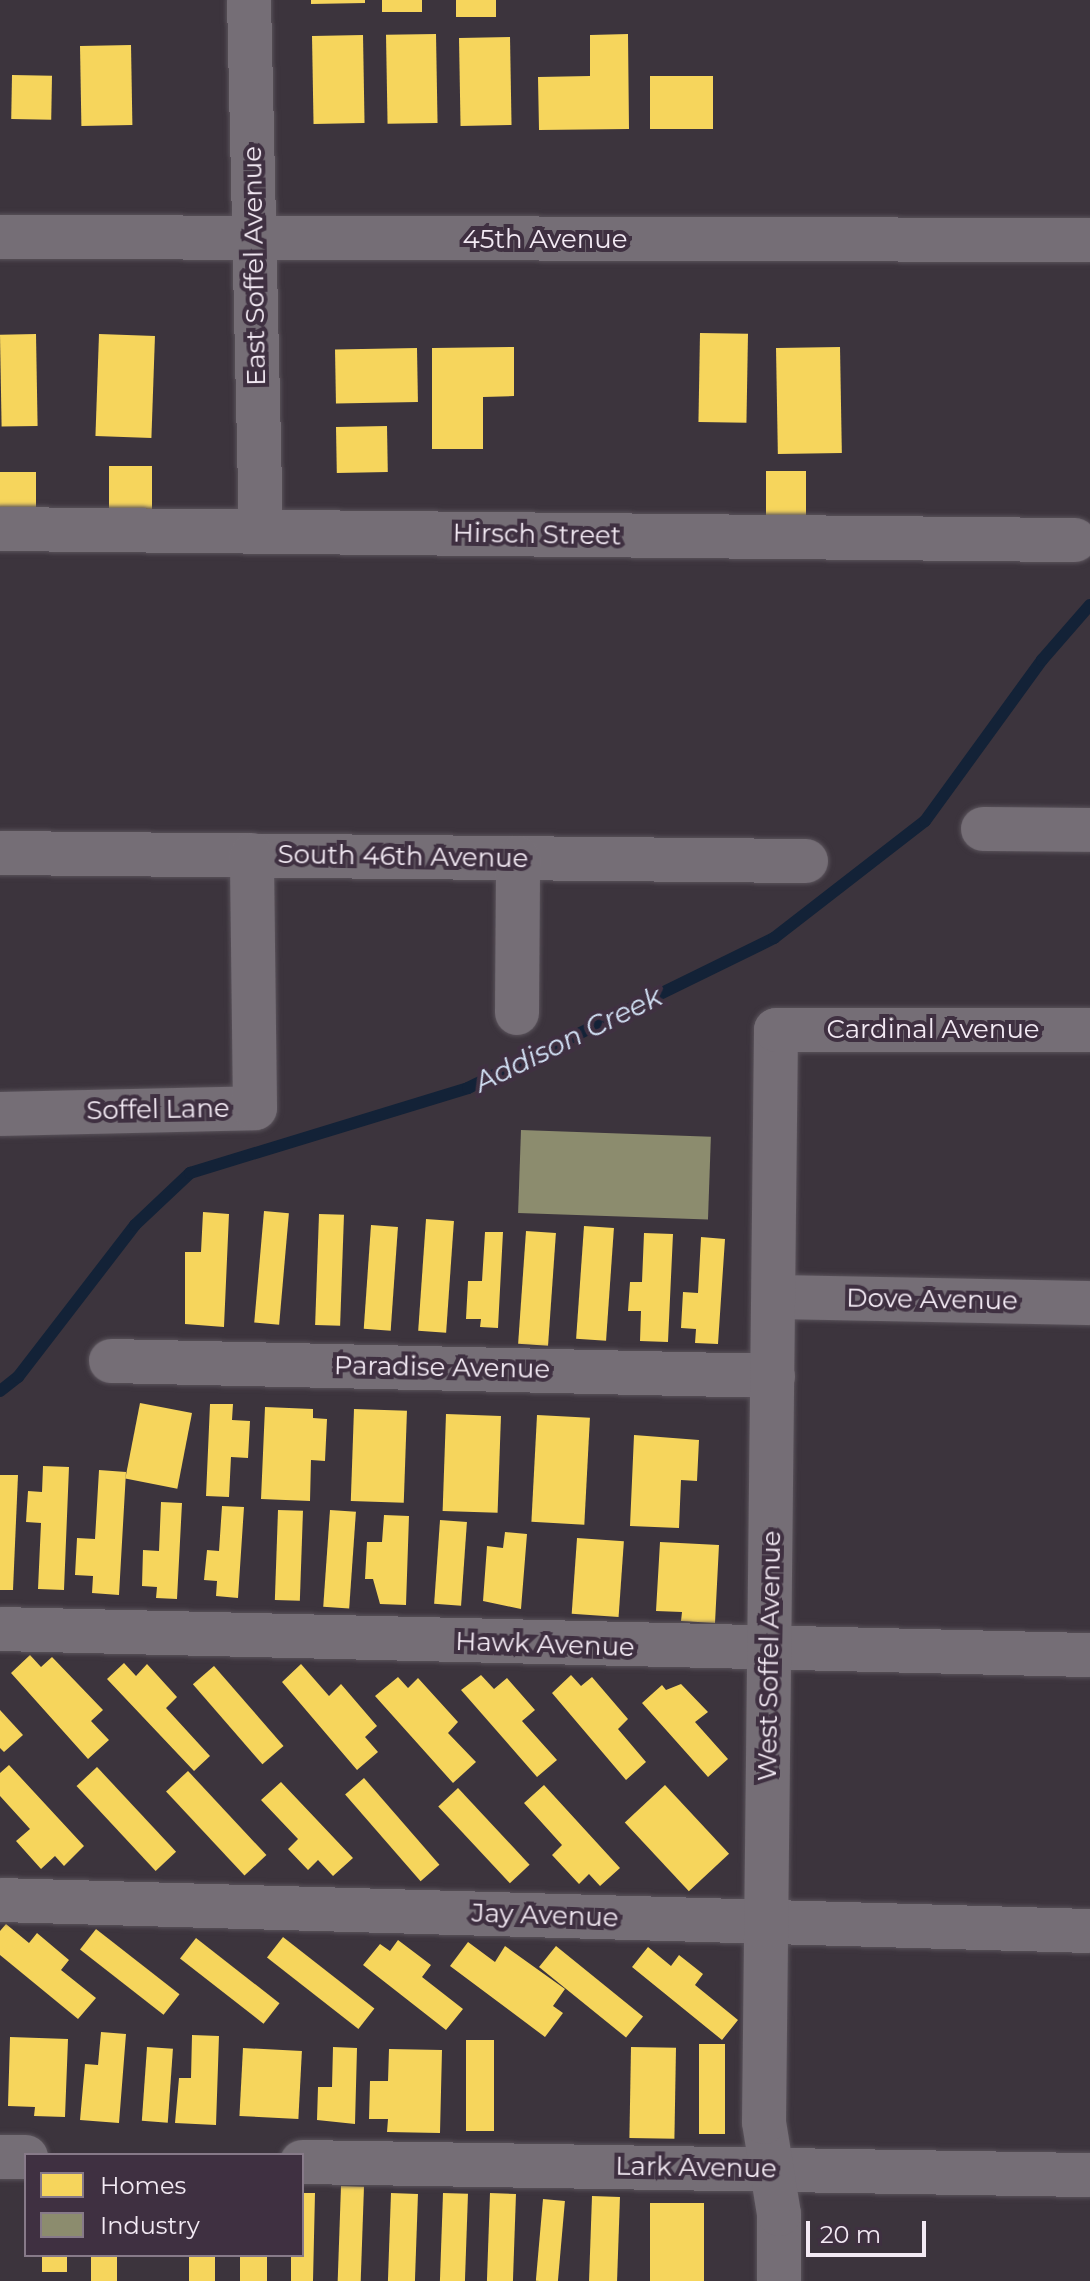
<!DOCTYPE html>
<html>
<head>
<meta charset="utf-8">
<style>
	body { margin:0 }
	#map { position:relative; width:1090px; height:2281px; overflow:hidden; background:#3c343d; font-family:Montserrat,sans-serif }
	div>[style] { position:absolute }
	[style*='--x'] { left:calc(var(--x)*1px); top:calc(var(--y)*1px); width:calc(var(--w)*1px); rotate:calc(var(--a)*1deg) }
	.homes>* { inset:0; background:#f6d55c; transform-origin:0 0 }
	.industry>* { inset:0; background:#8c8c6e; transform-origin:0 0 }
	.stream>* { height:12px; margin:-6px; padding:0 6px; transform-origin:6px; border-radius:6px; background:#132237 }
	.roads { filter:drop-shadow(0 0 2px #59525a) drop-shadow(0 0 2px #59525a) }
	.minor>* { height:44px; margin:-22px; padding:0 22px; transform-origin:22px; border-radius:22px; background:#756e76 }
	span { translate:-50% -50%; white-space:nowrap; text-align:center; line-height:1.15; -webkit-text-stroke:8px #3f3041; paint-order:stroke }
	.street-label { font-size:26px; color:#f3eaf4 }
	.water-label { font-size:28px; color:#d4e3f7; font-style:italic }
	.legend { position:absolute; left:24px; top:2153px; width:280px; height:104px; box-sizing:border-box; background:#3f3041; border:2px solid #877a89; margin:0; padding:10px 14px; list-style:none; font-size:24px; color:#f3eaf4 }
	.legend li { display:flex; align-items:center; gap:16px; height:40px }
	.legend b { width:40px; border:2px solid #877a89 }
	.scale { position:absolute; left:806px; top:2221px; width:120px; height:36px; box-sizing:border-box; border:4px solid #f3eaf4; border-top:0; padding-left:10px; font-size:24px; line-height:28px; white-space:nowrap; color:#f3eaf4; -webkit-text-stroke:6px #3f3041; paint-order:stroke }
</style>
</head>
<body>
<div id="map">
	<div class="homes">
		<i style="clip-path:polygon(311px 0,365px 0,365px 3px,311px 4px)"></i>
		<i style="left:382px;top:0;width:40px;height:12px"></i>
		<i style="left:456px;top:0;width:40px;height:17px"></i>
		<i style="left:436px;top:34px;width:89px;height:50px;rotate:89deg"></i>
		<i style="clip-path:polygon(628px 34px,629px 129px,539px 130px,538px 77px,590px 76px,590px 35px)"></i>
		<i style="left:363px;top:35px;width:88px;height:51px;rotate:89deg"></i>
		<i style="left:510px;top:37px;width:88px;height:51px;rotate:89deg"></i>
		<i style="left:131px;top:45px;width:80px;height:51px;rotate:89deg"></i>
		<i style="left:12px;top:75px;width:40px;height:44px;rotate:1deg"></i>
		<i style="left:650px;top:76px;width:63px;height:53px"></i>
		<i style="left:700px;top:333px;width:48px;height:89px;rotate:1deg"></i>
		<i style="left:36px;top:334px;width:92px;height:36px;rotate:89deg"></i>
		<i style="left:99px;top:334px;width:56px;height:102px;rotate:2deg"></i>
		<i style="clip-path:polygon(514px 347px,514px 396px,483px 397px,483px 449px,432px 449px,432px 348px)"></i>
		<i style="left:840px;top:347px;width:106px;height:64px;rotate:89deg"></i>
		<i style="left:417px;top:348px;width:54px;height:82px;rotate:89deg"></i>
		<i style="left:387px;top:426px;width:46px;height:51px;rotate:89deg"></i>
		<i style="left:109px;top:466px;width:43px;height:49px"></i>
		<i style="left:806px;top:471px;width:47px;height:40px;rotate:90deg"></i>
		<i style="left:0;top:472px;width:36px;height:44px"></i>
		<i style="left:264px;top:1211px;width:25px;height:112px;rotate:5deg"></i>
		<i style="clip-path:polygon(203px 1212px,229px 1214px,224px 1327px,185px 1324px,185px 1252px,201px 1252px)"></i>
		<i style="left:319px;top:1214px;width:25px;height:111px;rotate:2deg"></i>
		<i style="left:426px;top:1219px;width:28px;height:112px;rotate:4deg"></i>
		<i style="left:371px;top:1225px;width:27px;height:104px;rotate:4deg"></i>
		<i style="left:584px;top:1226px;width:30px;height:113px;rotate:4deg"></i>
		<i style="left:526px;top:1231px;width:30px;height:113px;rotate:4deg"></i>
		<i style="clip-path:polygon(485px 1232px,503px 1232px,498px 1328px,480px 1327px,481px 1319px,466px 1319px,468px 1281px,482px 1281px)"></i>
		<i style="clip-path:polygon(644px 1233px,673px 1234px,668px 1342px,640px 1341px,641px 1311px,628px 1311px,630px 1282px,642px 1282px)"></i>
		<i style="clip-path:polygon(701px 1237px,725px 1239px,718px 1344px,695px 1343px,696px 1329px,681px 1328px,683px 1292px,698px 1293px)"></i>
		<i style="left:140px;top:1403px;width:53px;height:77px;rotate:11deg"></i>
		<i style="clip-path:polygon(210px 1404px,233px 1404px,232px 1420px,250px 1421px,248px 1458px,231px 1457px,229px 1497px,206px 1496px)"></i>
		<i style="clip-path:polygon(265px 1407px,313px 1409px,313px 1418px,327px 1419px,325px 1461px,311px 1460px,310px 1501px,261px 1499px)"></i>
		<i style="left:354px;top:1409px;width:53px;height:92px;rotate:2deg"></i>
		<i style="left:446px;top:1414px;width:55px;height:97px;rotate:2deg"></i>
		<i style="left:537px;top:1415px;width:53px;height:107px;rotate:3deg"></i>
		<i style="clip-path:polygon(634px 1435px,699px 1440px,697px 1481px,681px 1480px,679px 1528px,630px 1526px)"></i>
		<i style="clip-path:polygon(43px 1466px,69px 1467px,64px 1590px,38px 1589px,41px 1523px,26px 1522px,28px 1491px,42px 1492px)"></i>
		<i style="clip-path:polygon(99px 1470px,126px 1472px,119px 1595px,92px 1593px,93px 1576px,75px 1575px,77px 1538px,95px 1539px)"></i>
		<i style="clip-path:polygon(0 1475px,18px 1475px,13px 1590px,0 1590px)"></i>
		<i style="clip-path:polygon(161px 1502px,182px 1503px,177px 1599px,156px 1598px,157px 1587px,142px 1586px,143px 1550px,159px 1551px)"></i>
		<i style="clip-path:polygon(222px 1506px,244px 1507px,238px 1598px,216px 1596px,217px 1581px,204px 1580px,207px 1550px,219px 1551px)"></i>
		<i style="left:278px;top:1510px;width:25px;height:90px;rotate:2deg"></i>
		<i style="left:330px;top:1510px;width:26px;height:97px;rotate:4deg"></i>
		<i style="clip-path:polygon(384px 1515px,409px 1516px,406px 1605px,380px 1604px,373px 1579px,365px 1579px,367px 1542px,382px 1542px)"></i>
		<i style="left:440px;top:1520px;width:27px;height:84px;rotate:4deg"></i>
		<i style="clip-path:polygon(505px 1532px,527px 1534px,521px 1609px,483px 1601px,487px 1546px,503px 1548px)"></i>
		<i style="left:577px;top:1538px;width:47px;height:76px;rotate:4deg"></i>
		<i style="clip-path:polygon(660px 1542px,719px 1545px,715px 1623px,681px 1621px,682px 1612px,656px 1611px)"></i>
		<i style="clip-path:polygon(30px 1655px,41px 1667px,52px 1657px,103px 1710px,91px 1721px,109px 1740px,88px 1759px,11px 1673px)"></i>
		<i style="clip-path:polygon(124px 1663px,136px 1676px,147px 1664px,177px 1697px,166px 1708px,210px 1756px,194px 1771px,107px 1679px)"></i>
		<i style="clip-path:polygon(301px 1664px,329px 1696px,341px 1684px,377px 1726px,365px 1737px,378px 1752px,357px 1770px,282px 1682px)"></i>
		<i style="left:214px;top:1666px;width:106px;height:28px;rotate:49deg"></i>
		<i style="clip-path:polygon(481px 1675px,494px 1689px,507px 1678px,535px 1710px,522px 1721px,557px 1760px,537px 1777px,461px 1690px)"></i>
		<i style="clip-path:polygon(571px 1675px,581px 1686px,592px 1677px,628px 1719px,618px 1729px,646px 1762px,626px 1780px,552px 1693px)"></i>
		<i style="clip-path:polygon(398px 1677px,408px 1688px,418px 1678px,458px 1722px,448px 1733px,476px 1762px,453px 1783px,375px 1696px)"></i>
		<i style="clip-path:polygon(681px 1684px,708px 1712px,695px 1722px,728px 1759px,708px 1777px,642px 1703px,662px 1685px,666px 1690px)"></i>
		<i style="clip-path:polygon(0 1710px,23px 1735px,4px 1752px,0 1748px)"></i>
		<i style="clip-path:polygon(9px 1765px,84px 1846px,64px 1866px,55px 1856px,41px 1869px,16px 1841px,30px 1829px,0 1796px,0 1773px)"></i>
		<i style="left:97px;top:1767px;width:116px;height:28px;rotate:47deg"></i>
		<i style="left:188px;top:1771px;width:115px;height:30px;rotate:47deg"></i>
		<i style="left:364px;top:1778px;width:115px;height:25px;rotate:49deg"></i>
		<i style="clip-path:polygon(281px 1782px,353px 1858px,333px 1876px,318px 1860px,308px 1870px,288px 1849px,298px 1839px,261px 1800px)"></i>
		<i style="clip-path:polygon(544px 1785px,620px 1868px,600px 1886px,589px 1874px,579px 1884px,552px 1855px,562px 1845px,524px 1803px)"></i>
		<i style="left:665px;top:1785px;width:94px;height:55px;rotate:47deg"></i>
		<i style="left:458px;top:1788px;width:105px;height:27px;rotate:47deg"></i>
		<i style="clip-path:polygon(6px 1924px,29px 1943px,37px 1933px,69px 1960px,61px 1970px,96px 1998px,78px 2019px,0 1955px,0 1931px)"></i>
		<i style="left:96px;top:1929px;width:106px;height:26px;rotate:38deg"></i>
		<i style="left:283px;top:1937px;width:116px;height:26px;rotate:38deg"></i>
		<i style="left:196px;top:1938px;width:106px;height:26px;rotate:38deg"></i>
		<i style="clip-path:polygon(398px 1940px,431px 1965px,422px 1977px,463px 2009px,446px 2030px,363px 1965px,380px 1944px,390px 1951px)"></i>
		<i style="clip-path:polygon(468px 1942px,495px 1962px,505px 1946px,565px 1989px,553px 2006px,563px 2013px,545px 2037px,450px 1966px)"></i>
		<i style="left:556px;top:1946px;width:112px;height:27px;rotate:39deg"></i>
		<i style="clip-path:polygon(648px 1947px,671px 1966px,679px 1955px,703px 1974px,695px 1985px,738px 2020px,722px 2040px,632px 1967px)"></i>
		<i style="clip-path:polygon(101px 2032px,126px 2034px,119px 2123px,80px 2120px,85px 2064px,98px 2065px)"></i>
		<i style="clip-path:polygon(192px 2035px,219px 2036px,216px 2125px,175px 2123px,179px 2078px,191px 2078px)"></i>
		<i style="clip-path:polygon(10px 2037px,68px 2039px,65px 2117px,34px 2116px,35px 2107px,8px 2106px)"></i>
		<i style="left:466px;top:2040px;width:28px;height:91px"></i>
		<i style="left:699px;top:2044px;width:26px;height:90px"></i>
		<i style="left:147px;top:2047px;width:26px;height:74px;rotate:4deg"></i>
		<i style="clip-path:polygon(333px 2047px,357px 2048px,355px 2124px,317px 2120px,318px 2087px,332px 2087px)"></i>
		<i style="left:631px;top:2047px;width:45px;height:91px;rotate:1deg"></i>
		<i style="left:243px;top:2048px;width:59px;height:68px;rotate:3deg"></i>
		<i style="clip-path:polygon(389px 2049px,442px 2050px,440px 2133px,387px 2132px,388px 2119px,369px 2119px,370px 2081px,388px 2081px)"></i>
		<i style="left:341px;top:2186px;width:23px;height:95px;rotate:2deg"></i>
		<i style="clip-path:polygon(302px 2193px,315px 2193px,313px 2281px,291px 2281px,291px 2255px,302px 2255px)"></i>
		<i style="left:391px;top:2193px;width:27px;height:88px;rotate:2deg"></i>
		<i style="left:443px;top:2193px;width:25px;height:88px;rotate:2deg"></i>
		<i style="left:490px;top:2193px;width:26px;height:88px;rotate:2deg"></i>
		<i style="left:592px;top:2196px;width:28px;height:85px;rotate:2deg"></i>
		<i style="left:543px;top:2199px;width:22px;height:82px;rotate:5deg"></i>
		<i style="left:650px;top:2203px;width:54px;height:78px"></i>
		<i style="left:42px;top:2255px;width:25px;height:17px"></i>
		<i style="left:91px;top:2255px;width:26px;height:26px"></i>
		<i style="left:189px;top:2255px;width:26px;height:26px"></i>
		<i style="left:240px;top:2255px;width:27px;height:26px"></i>
	</div>
	<div class="industry">
		<i style="left:521px;top:1130px;width:190px;height:83px;rotate:2deg"></i>
	</div>
	<div class="stream">
		<i style="--x:0;--y:1391;--w:23;--a:-38"></i>
		<i style="--x:18;--y:1377;--w:192;--a:-52.4"></i>
		<i style="--x:135;--y:1225;--w:76;--a:-43.4"></i>
		<i style="--x:190;--y:1173;--w:291;--a:-17"></i>
		<i style="--x:468;--y:1088;--w:341;--a:-26.1"></i>
		<i style="--x:774;--y:938;--w:191;--a:-37.8"></i>
		<i style="--x:925;--y:821;--w:199;--a:-54"></i>
		<i style="--x:1042;--y:660;--w:73;--a:-48.9"></i>
	</div>
	<div class="roads">
		<div class="minor">
			<i style="--x:249;--y:0;--w:532;--a:88.71"></i>
			<i style="--x:0;--y:237;--w:1090;--a:0.16"></i>
			<i style="--x:0;--y:529;--w:1075;--a:0.59"></i>
			<i style="--x:983;--y:829;--w:107;--a:0.5"></i>
			<i style="--x:0;--y:853;--w:806;--a:0.57"></i>
			<i style="--x:517;--y:1013;--w:155;--a:-89.6"></i>
			<i style="--x:0;--y:1114;--w:255;--a:-1.3"></i>
			<i style="--x:255;--y:1108;--w:253;--a:-90.7"></i>
			<i style="--x:774;--y:1297;--w:316;--a:1.1"></i>
			<i style="--x:111;--y:1361;--w:662;--a:1.3"></i>
			<i style="--x:0;--y:1629;--w:1090;--a:1.37"></i>
			<i style="--x:0;--y:1900;--w:1090;--a:1.63"></i>
			<i style="--x:0;--y:2157;--w:26;--a:0"></i>
			<i style="--x:302;--y:2162;--w:788;--a:0.95"></i>
			<i style="--x:779;--y:2281;--w:67;--a:-90"></i>
			<i style="--x:779;--y:2214;--w:93;--a:-99.3"></i>
			<i style="--x:764;--y:2122;--w:1092;--a:-89.37"></i>
			<i style="--x:776;--y:1030;--w:314;--a:0"></i>
		</div>
	</div>
	<div class="street-label">
		<span style="left:545px;top:240px">45th Avenue</span>
		<span style="left:255px;top:266px;rotate:-91deg">East Soffel Avenue</span>
		<span style="left:537px;top:535px;rotate:1deg">Hirsch Street</span>
		<span style="left:403px;top:857px;rotate:1deg">South 46th Avenue</span>
		<span style="left:933px;top:1030px">Cardinal Avenue</span>
		<span style="left:158px;top:1110px;rotate:-1deg">Soffel Lane</span>
		<span style="left:932px;top:1300px;rotate:1deg">Dove Avenue</span>
		<span style="left:442px;top:1368px;rotate:1deg">Paradise Avenue</span>
		<span style="left:545px;top:1645px;rotate:2deg">Hawk Avenue</span>
		<span style="left:770px;top:1656px;rotate:-89deg">West Soffel Avenue</span>
		<span style="left:545px;top:1916px;rotate:2deg">Jay Avenue</span>
		<span style="left:696px;top:2168px;rotate:1deg">Lark Avenue</span>
	</div>
	<div class="water-label">
		<span style="left:568px;top:1039px;rotate:-26deg">Addison Creek</span>
	</div>
	<ul class="legend">
	<li><b style="height:22px;background:#f6d55c"></b>Homes</li>
	<li><b style="height:22px;background:#8c8c6e"></b>Industry</li>
	</ul>
	<div class="scale">20 m</div>
</div>
</body>
</html>
